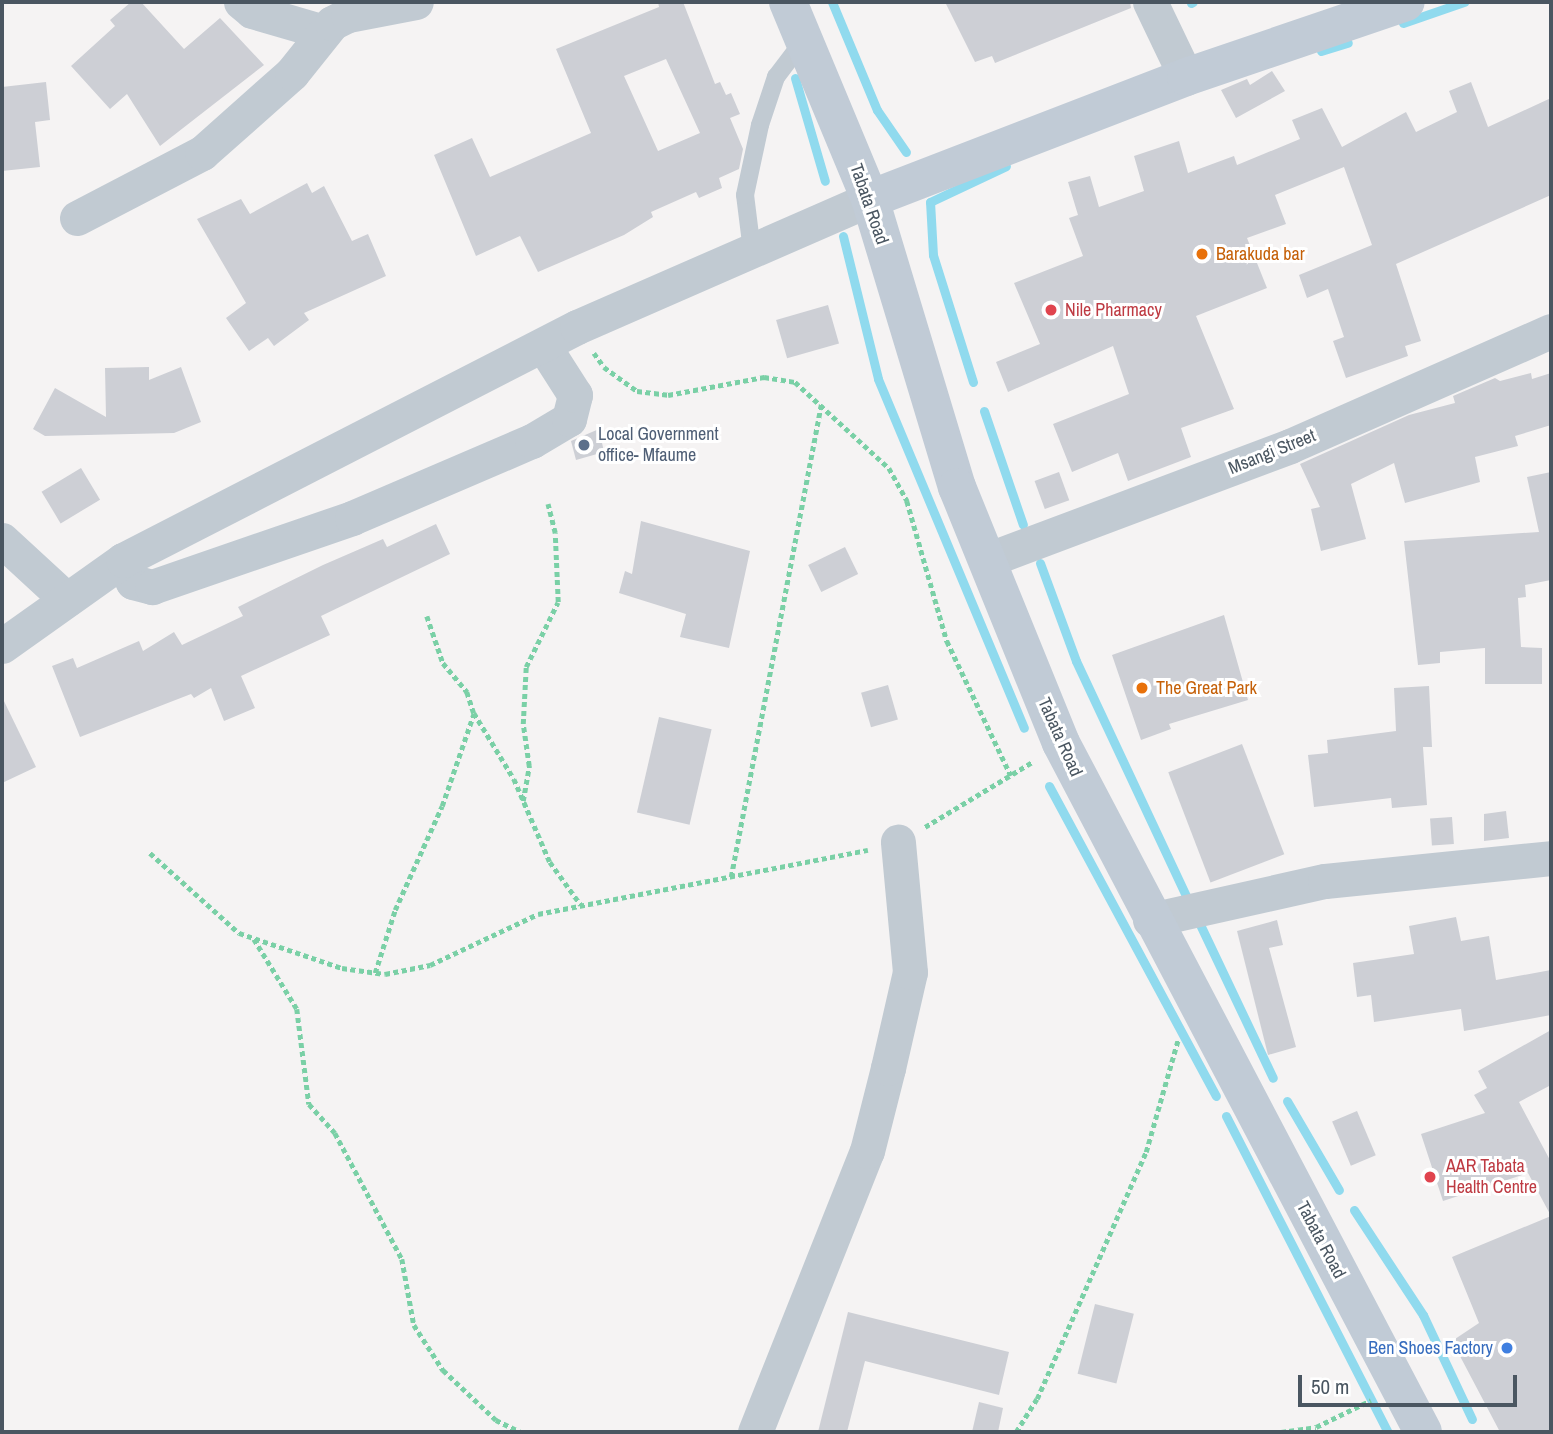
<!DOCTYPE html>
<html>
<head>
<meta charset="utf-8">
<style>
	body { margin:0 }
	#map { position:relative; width:1553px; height:1434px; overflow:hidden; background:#f5f3f3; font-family:"Archivo Narrow",sans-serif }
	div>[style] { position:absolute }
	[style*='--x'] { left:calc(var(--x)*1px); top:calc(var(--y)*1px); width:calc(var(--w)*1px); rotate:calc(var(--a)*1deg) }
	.stream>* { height:9px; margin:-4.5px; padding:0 4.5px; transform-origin:4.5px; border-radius:4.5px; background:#90daee }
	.building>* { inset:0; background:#cdcfd5; transform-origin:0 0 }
	.path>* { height:4.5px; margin-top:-2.25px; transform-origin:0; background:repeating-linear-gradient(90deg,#7ad0a6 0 5px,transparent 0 8.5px) }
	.service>* { height:18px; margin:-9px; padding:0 9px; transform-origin:9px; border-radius:9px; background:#c1cad2 }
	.minor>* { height:35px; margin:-17.5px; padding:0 17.5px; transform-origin:17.5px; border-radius:17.5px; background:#c1cad2 }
	.secondary>* { height:38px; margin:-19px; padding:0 19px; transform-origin:19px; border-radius:19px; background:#c1cbd6 }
	.dots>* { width:19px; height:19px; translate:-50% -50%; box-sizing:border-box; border:4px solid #fff; border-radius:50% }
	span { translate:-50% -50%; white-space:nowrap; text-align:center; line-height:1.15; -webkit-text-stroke:6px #fff; paint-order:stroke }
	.street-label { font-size:18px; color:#4a5661 }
	.food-label { font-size:18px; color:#c56008 }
	.left { translate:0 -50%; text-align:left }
	.health-label { font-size:18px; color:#be3a42 }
	.service-label { font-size:18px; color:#4e5e75 }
	.shop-label { font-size:18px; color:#366cbe }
	.right { translate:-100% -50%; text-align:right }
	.frame { position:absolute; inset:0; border:4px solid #4a5661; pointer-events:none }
	.scale { position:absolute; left:1298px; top:1375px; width:219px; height:32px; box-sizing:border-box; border:4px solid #4a5661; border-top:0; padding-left:9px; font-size:21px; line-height:24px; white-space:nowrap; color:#4a5661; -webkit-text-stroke:5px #fff; paint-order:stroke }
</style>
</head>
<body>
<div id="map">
	<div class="stream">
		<i style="--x:832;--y:2;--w:117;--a:67.4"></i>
		<i style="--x:877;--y:110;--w:51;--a:55.4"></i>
		<i style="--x:1191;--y:3;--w:2;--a:-27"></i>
		<i style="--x:1403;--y:23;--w:65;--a:-19"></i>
		<i style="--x:1321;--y:51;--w:28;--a:-17"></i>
		<i style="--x:795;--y:78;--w:107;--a:73.8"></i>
		<i style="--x:843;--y:236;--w:147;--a:76.2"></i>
		<i style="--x:878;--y:379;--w:378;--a:67.3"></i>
		<i style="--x:973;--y:382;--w:133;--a:-107.5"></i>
		<i style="--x:933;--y:255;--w:53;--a:-93.2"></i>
		<i style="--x:930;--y:202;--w:84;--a:-25.3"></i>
		<i style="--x:984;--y:411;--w:120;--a:71.1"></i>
		<i style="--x:1040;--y:563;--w:104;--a:69.8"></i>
		<i style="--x:1076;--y:661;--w:268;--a:64.9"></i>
		<i style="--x:1049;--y:786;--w:352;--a:61.7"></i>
		<i style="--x:1196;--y:916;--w:179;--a:64.6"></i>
		<i style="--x:1287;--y:1101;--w:103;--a:59.7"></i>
		<i style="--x:1226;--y:1116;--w:355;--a:62.9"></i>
		<i style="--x:1354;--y:1210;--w:126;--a:56.7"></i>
		<i style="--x:1423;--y:1315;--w:115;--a:64.8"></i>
	</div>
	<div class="building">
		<i style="clip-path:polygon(131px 2px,141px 2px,184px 49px,220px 18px,264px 65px,160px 146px,127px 94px,110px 109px,71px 66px,115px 26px,110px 20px)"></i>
		<i style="clip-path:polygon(evenodd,658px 2px,683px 2px,715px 84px,720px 82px,726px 95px,731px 93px,740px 114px,730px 118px,743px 149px,739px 169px,719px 178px,722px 188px,699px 198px,696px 192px,651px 212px,653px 217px,624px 235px,538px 272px,520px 236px,476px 256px,434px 155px,472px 138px,490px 177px,591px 133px,556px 49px,659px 7px,658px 2px,666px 59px,700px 133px,658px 151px,624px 76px,666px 59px)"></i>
		<i style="clip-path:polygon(945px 2px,1130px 2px,1131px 8px,995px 63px,992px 56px,975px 62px)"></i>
		<i style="clip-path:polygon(1272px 71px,1285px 91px,1236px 118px,1221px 90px,1247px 79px,1250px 85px)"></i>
		<i style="clip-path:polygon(46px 82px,50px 120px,35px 122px,40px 167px,2px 171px,2px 87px)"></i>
		<i style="clip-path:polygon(1471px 82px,1488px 127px,1551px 98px,1551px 195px,1396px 264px,1421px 341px,1405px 346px,1408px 356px,1346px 378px,1333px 341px,1344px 337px,1328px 289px,1307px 298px,1299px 275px,1372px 245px,1344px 167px,1275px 195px,1286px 224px,1247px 238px,1267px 288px,1196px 316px,1234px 409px,1181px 428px,1191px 457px,1128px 481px,1118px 453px,1072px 472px,1053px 424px,1129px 394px,1113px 346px,1008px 392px,996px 362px,1040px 344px,1014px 283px,1083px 256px,1069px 218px,1078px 215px,1068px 182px,1090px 176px,1099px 207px,1144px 191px,1134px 156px,1179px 141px,1188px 173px,1234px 156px,1237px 165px,1300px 139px,1292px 120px,1322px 108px,1342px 147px,1406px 112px,1416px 132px,1457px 112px,1449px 91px)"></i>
		<i style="clip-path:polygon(307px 183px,312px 193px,324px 186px,352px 241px,368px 234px,386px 276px,304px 313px,309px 320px,274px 346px,268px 338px,249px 351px,226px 318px,246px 303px,197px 219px,241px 199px,250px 214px)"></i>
		<i style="left:828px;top:305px;width:40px;height:54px;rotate:74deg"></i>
		<i style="clip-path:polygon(149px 367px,149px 380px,181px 367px,201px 422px,174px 433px,45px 436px,33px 429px,55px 388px,106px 417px,105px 368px)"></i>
		<i style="clip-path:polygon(1531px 373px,1532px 379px,1551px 373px,1551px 425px,1515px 436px,1518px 446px,1475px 457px,1480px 482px,1405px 503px,1394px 463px,1351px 484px,1366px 539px,1321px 551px,1311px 509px,1320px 507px,1300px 464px,1409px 415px,1455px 403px,1453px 396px,1495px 378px,1500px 381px)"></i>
		<i style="clip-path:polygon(599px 429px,604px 452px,576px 460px,571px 441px)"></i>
		<i style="left:81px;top:468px;width:37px;height:46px;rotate:59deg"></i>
		<i style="left:1059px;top:472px;width:30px;height:26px;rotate:70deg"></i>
		<i style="clip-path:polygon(1551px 472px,1551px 580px,1525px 585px,1526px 597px,1518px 598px,1521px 647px,1542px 648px,1542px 684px,1485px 684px,1485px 648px,1440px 652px,1440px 663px,1418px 665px,1404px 541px,1539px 532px,1527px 477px)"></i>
		<i style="clip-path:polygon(641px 521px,750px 551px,729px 648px,680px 637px,686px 614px,619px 593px,625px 571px,632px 574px)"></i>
		<i style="clip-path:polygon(436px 524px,450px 554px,321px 616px,330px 635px,241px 676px,255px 708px,224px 721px,211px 688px,194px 698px,191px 694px,80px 737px,52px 666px,73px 658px,77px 668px,139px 641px,143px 651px,174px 632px,182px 645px,243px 616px,238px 607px,323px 565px,383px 539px,387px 547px)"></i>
		<i style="left:845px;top:547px;width:30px;height:41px;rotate:64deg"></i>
		<i style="clip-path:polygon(1224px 615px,1248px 700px,1169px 724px,1171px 729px,1141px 740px,1112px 655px)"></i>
		<i style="left:888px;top:685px;width:36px;height:28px;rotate:74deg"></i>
		<i style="clip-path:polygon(1429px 686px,1432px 747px,1423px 747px,1427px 805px,1392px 808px,1391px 798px,1314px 807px,1308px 755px,1328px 753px,1327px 740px,1396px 731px,1394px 688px)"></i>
		<i style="clip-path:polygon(2px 697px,36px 767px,2px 783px)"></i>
		<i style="left:659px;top:717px;width:54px;height:98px;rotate:13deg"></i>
		<i style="left:1242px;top:744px;width:118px;height:79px;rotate:69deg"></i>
		<i style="clip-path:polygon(1506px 811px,1509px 838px,1484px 841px,1484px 814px)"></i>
		<i style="left:1452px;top:817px;width:27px;height:22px;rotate:86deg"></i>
		<i style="clip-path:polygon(1456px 917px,1461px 941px,1489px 936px,1496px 980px,1551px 970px,1551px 1015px,1464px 1031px,1461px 1009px,1374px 1022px,1371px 995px,1357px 997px,1353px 963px,1414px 954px,1409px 926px)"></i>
		<i style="clip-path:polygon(1277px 920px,1283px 945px,1269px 948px,1296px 1047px,1268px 1055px,1237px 931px)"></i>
		<i style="clip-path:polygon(1551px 1030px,1551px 1085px,1519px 1102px,1551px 1162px,1551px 1432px,1500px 1432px,1452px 1341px,1479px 1323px,1452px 1257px,1551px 1216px,1528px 1173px,1443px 1201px,1421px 1134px,1485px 1113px,1474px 1095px,1487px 1088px,1478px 1071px)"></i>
		<i style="left:1357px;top:1111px;width:48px;height:27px;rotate:67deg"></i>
		<i style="left:1095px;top:1304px;width:40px;height:72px;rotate:14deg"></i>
		<i style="clip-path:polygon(848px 1312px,1009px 1352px,999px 1395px,865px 1361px,847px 1432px,818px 1432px)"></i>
		<i style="clip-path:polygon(979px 1402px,1003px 1408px,998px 1432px,972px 1432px)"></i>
	</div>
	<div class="path">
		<i style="--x:594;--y:353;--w:17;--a:54"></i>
		<i style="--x:604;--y:367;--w:41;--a:36"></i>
		<i style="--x:637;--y:391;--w:31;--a:7"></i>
		<i style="--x:668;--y:395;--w:98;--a:-10.6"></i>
		<i style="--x:764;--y:377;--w:31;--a:9"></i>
		<i style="--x:795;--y:382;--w:127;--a:42.5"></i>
		<i style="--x:889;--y:468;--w:38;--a:61"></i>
		<i style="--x:907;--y:501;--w:146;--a:74.1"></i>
		<i style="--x:947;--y:641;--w:149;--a:64.6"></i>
		<i style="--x:427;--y:616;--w:50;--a:71.2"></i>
		<i style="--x:443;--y:663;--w:38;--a:50"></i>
		<i style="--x:467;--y:692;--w:22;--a:72"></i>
		<i style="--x:474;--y:713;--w:77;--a:58.8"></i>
		<i style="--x:514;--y:779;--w:90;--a:66.6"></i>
		<i style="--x:550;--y:862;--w:53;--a:54.2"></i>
		<i style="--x:523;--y:801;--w:36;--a:-80"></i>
		<i style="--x:529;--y:766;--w:42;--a:-98.1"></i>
		<i style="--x:523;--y:724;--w:57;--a:-87"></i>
		<i style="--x:526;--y:667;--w:72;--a:-63.8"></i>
		<i style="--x:558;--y:602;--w:69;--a:-92.5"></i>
		<i style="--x:555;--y:533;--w:30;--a:-104"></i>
		<i style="--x:925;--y:827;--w:127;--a:-31.2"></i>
		<i style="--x:150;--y:853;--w:120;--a:42"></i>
		<i style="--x:239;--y:933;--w:109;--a:18.8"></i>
		<i style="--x:342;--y:968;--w:43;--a:7.9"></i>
		<i style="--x:385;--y:974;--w:46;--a:-11.3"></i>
		<i style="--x:430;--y:965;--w:119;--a:-25.3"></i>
		<i style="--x:538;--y:914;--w:336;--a:-11"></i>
		<i style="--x:731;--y:877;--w:481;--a:-79.2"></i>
		<i style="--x:254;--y:939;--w:82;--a:58.4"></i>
		<i style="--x:297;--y:1009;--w:96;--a:82.8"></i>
		<i style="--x:309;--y:1104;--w:39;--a:48"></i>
		<i style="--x:335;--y:1133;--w:143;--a:62"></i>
		<i style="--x:402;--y:1259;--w:67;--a:79.7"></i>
		<i style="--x:414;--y:1325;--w:54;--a:57.2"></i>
		<i style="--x:443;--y:1370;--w:73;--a:43.3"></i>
		<i style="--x:496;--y:1420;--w:28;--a:26"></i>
		<i style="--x:375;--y:973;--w:66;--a:-72.4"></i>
		<i style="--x:395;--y:910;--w:114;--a:-65.7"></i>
		<i style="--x:442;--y:806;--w:98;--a:-71"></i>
		<i style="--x:1016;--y:1432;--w:39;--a:-58"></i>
		<i style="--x:1037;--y:1399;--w:270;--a:-66.2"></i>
		<i style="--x:1146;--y:1152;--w:116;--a:-74.1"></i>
		<i style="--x:1281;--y:1432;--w:35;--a:-8"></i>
		<i style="--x:1316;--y:1427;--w:61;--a:-26.1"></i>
	</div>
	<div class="service">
		<i style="--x:752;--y:251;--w:56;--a:-97.1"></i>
		<i style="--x:745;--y:195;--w:72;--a:-77.9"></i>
		<i style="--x:760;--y:125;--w:51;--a:-71.6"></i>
		<i style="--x:776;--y:77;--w:46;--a:-52.9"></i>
	</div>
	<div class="minor">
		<i style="--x:241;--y:2;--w:14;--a:39"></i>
		<i style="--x:252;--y:11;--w:75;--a:16.3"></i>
		<i style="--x:1150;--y:2;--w:83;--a:64.4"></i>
		<i style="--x:77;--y:218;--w:141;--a:-27.5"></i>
		<i style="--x:202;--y:153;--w:120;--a:-41.6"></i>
		<i style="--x:292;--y:73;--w:64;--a:-51.3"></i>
		<i style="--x:332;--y:23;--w:18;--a:-27"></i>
		<i style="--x:348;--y:15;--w:69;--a:-10.8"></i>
		<i style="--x:2;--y:540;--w:88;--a:42.7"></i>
		<i style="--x:123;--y:560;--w:24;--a:66"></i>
		<i style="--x:133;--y:582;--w:20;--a:15"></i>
		<i style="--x:152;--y:587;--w:212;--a:-19"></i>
		<i style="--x:352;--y:518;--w:196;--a:-23.2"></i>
		<i style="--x:532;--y:441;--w:43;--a:-30.7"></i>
		<i style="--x:569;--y:419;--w:25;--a:-76"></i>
		<i style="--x:575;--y:395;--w:59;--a:-122.6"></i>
		<i style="--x:987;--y:560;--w:324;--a:-20.6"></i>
		<i style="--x:1290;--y:446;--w:285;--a:-23.8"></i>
		<i style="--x:2;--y:646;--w:148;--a:-35.4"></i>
		<i style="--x:123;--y:560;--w:510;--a:-27.17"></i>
		<i style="--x:577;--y:327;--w:320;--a:-23.6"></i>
		<i style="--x:1150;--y:920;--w:179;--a:-12.6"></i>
		<i style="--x:1325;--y:881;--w:227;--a:-5.8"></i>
		<i style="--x:755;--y:1432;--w:302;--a:-68.3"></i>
		<i style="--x:867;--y:1151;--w:86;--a:-75.8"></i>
		<i style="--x:888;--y:1068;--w:98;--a:-77.1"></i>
		<i style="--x:910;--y:972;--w:131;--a:-95.3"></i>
	</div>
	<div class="secondary">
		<i style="--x:788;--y:2;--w:213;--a:67.4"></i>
		<i style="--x:870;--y:199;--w:301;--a:73.2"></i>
		<i style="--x:957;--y:487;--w:276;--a:67.9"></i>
		<i style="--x:1061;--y:743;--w:778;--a:62.28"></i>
		<i style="--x:870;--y:199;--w:339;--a:-21.1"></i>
		<i style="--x:1186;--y:77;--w:232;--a:-18.8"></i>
	</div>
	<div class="dots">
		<i style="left:1202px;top:254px;background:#e8710a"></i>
		<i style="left:1051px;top:310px;background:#e0444e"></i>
		<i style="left:584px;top:445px;background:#5c6f8a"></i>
		<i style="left:1142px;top:688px;background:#e8710a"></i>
		<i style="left:1430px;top:1177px;background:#e0444e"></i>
		<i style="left:1507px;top:1348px;background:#3f7fe0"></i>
	</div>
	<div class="street-label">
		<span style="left:869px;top:204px;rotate:71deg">Tabata Road</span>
		<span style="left:1272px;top:452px;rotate:-22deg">Msangi Street</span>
		<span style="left:1060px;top:737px;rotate:66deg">Tabata Road</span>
		<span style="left:1321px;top:1240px;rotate:62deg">Tabata Road</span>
	</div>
	<div class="food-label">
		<span class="left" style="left:1216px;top:254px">Barakuda bar</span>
		<span class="left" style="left:1156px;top:688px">The Great Park</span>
	</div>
	<div class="health-label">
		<span class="left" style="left:1065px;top:310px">Nile Pharmacy</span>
		<span class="left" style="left:1446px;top:1177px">AAR Tabata<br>Health Centre</span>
	</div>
	<div class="service-label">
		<span class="left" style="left:598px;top:445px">Local Government<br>office- Mfaume</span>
	</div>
	<div class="shop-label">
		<span class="right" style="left:1493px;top:1348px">Ben Shoes Factory</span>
	</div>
	<div class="frame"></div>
	<div class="scale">50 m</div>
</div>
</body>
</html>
